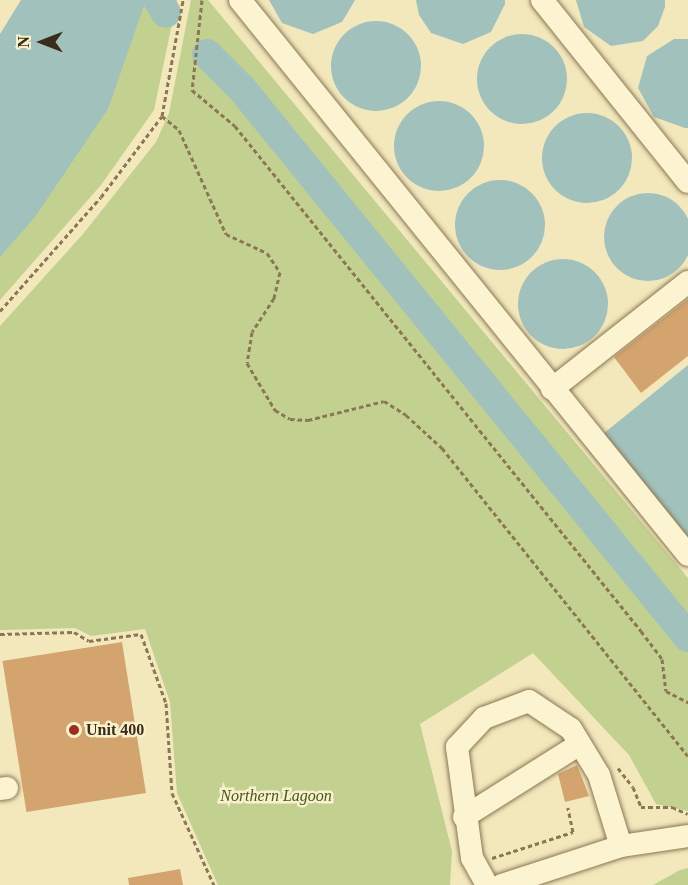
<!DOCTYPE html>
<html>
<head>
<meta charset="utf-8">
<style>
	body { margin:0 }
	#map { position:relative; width:688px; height:885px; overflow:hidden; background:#f2e8bc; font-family:"Times New Roman",serif }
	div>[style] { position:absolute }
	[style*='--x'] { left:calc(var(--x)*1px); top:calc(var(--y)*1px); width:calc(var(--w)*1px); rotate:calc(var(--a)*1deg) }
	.green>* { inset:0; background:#c2d090 }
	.water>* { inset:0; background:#a1c2bc }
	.round { border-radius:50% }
	.river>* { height:30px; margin:-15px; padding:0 15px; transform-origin:15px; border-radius:15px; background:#a1c2bc }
	.building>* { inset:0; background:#d4a46e; transform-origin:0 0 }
	.path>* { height:3px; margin-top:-1.5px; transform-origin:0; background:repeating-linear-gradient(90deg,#8b7754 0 4.5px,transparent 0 7.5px) }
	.roads { filter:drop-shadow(0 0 2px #8b7754) drop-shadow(0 0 2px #8b7754) }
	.minor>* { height:22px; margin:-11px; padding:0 11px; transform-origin:11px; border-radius:11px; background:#fcf4d0 }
	.dots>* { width:16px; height:16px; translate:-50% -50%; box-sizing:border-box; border:3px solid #f8f1cc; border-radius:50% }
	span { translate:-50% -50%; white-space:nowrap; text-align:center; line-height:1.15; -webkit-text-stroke:5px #f8f1cc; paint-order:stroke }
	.poi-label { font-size:16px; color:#392c1a; font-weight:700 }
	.left { translate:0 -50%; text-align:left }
	.park-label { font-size:16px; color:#43571f; font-style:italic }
	.north { position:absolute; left:12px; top:12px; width:60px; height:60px; -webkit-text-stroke:4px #f8f1cc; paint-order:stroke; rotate:270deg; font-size:16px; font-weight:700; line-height:24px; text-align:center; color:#392c1a }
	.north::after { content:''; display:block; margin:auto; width:21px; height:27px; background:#392c1a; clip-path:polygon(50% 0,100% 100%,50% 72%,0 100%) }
</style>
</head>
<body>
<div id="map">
	<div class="green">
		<i style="clip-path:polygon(101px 0,177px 0,154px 110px,101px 185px,0 300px,0 158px)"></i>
		<i style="clip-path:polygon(191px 0,208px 0,688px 578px,688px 811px,656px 804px,629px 755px,533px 653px,420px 724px,452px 851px,450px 885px,218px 885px,177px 793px,170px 702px,145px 629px,91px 636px,75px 628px,0 630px,0 326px,83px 234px,156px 142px,169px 113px)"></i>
		<i style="clip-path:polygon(688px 868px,688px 885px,653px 885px,680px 870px)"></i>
	</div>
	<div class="water">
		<i style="clip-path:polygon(21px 0,146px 0,108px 109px,35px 217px,0 257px,0 34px)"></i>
		<i style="clip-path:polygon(269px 0,355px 0,342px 22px,313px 34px,282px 23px)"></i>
		<i style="clip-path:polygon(416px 0,505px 0,505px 4px,491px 32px,463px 44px,431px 33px,419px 15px)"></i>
		<i style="clip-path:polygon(576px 0,665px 0,665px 7px,658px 26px,643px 41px,611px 46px,584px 27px)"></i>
		<i class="round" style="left:331px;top:21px;width:90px;height:90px"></i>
		<i class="round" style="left:477px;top:34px;width:90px;height:90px"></i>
		<i style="clip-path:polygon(674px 39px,688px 39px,688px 128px,685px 128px,654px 117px,638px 88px,647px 56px)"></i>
		<i class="round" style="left:394px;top:101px;width:90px;height:90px"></i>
		<i class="round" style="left:542px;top:113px;width:90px;height:90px"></i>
		<i class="round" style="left:455px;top:180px;width:90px;height:90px"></i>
		<i class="round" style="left:604px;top:193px;width:88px;height:88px"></i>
		<i class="round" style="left:518px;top:259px;width:90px;height:90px"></i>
		<i style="clip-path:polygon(688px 365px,688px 540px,603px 434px)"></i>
	</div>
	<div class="river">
		<i style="--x:158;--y:0;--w:15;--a:58"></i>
		<i style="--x:207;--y:54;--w:49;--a:45"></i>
		<i style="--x:242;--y:89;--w:707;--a:50.86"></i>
	</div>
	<div class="building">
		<i style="clip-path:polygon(688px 299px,688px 356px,641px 393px,614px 357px)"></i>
		<i style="left:122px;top:642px;width:153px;height:121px;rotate:81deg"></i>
		<i style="clip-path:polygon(577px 765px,589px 796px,565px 802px,558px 774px)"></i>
		<i style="clip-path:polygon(180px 869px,183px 885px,129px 885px,128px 878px)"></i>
	</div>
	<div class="path">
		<i style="--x:202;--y:0;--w:91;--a:96.3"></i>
		<i style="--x:192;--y:90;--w:56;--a:39.9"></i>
		<i style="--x:235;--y:126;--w:648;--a:51.2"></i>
		<i style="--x:641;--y:631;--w:35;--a:53"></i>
		<i style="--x:662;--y:659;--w:32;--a:83"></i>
		<i style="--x:666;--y:691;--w:25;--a:27"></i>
		<i style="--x:162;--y:116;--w:22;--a:39"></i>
		<i style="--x:179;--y:130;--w:114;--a:65.7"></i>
		<i style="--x:226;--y:234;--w:45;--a:24.9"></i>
		<i style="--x:267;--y:253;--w:23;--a:56"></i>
		<i style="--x:280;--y:272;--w:27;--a:103"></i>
		<i style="--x:274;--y:298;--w:40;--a:122.9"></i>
		<i style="--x:252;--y:332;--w:31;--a:99"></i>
		<i style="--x:247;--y:363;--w:55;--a:59.2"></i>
		<i style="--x:275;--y:410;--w:17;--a:31"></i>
		<i style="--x:290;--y:419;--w:18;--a:3"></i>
		<i style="--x:308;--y:420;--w:78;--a:-14"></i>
		<i style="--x:384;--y:401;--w:26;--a:32"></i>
		<i style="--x:406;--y:415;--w:49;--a:42.5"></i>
		<i style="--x:442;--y:448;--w:394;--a:51.4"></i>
		<i style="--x:0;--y:311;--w:152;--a:-48.5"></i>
		<i style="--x:101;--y:197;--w:101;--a:-53"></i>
		<i style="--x:162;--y:116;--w:118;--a:-79.7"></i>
		<i style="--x:0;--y:634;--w:74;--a:-1.5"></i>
		<i style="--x:74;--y:632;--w:17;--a:31"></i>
		<i style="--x:89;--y:641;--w:52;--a:-7.7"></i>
		<i style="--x:141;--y:634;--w:73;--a:70.1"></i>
		<i style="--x:166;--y:703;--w:90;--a:86.2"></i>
		<i style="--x:172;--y:793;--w:101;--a:65.5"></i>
		<i style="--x:618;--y:768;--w:24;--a:52"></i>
		<i style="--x:633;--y:787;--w:22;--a:68"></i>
		<i style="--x:641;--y:807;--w:31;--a:0"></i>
		<i style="--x:672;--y:807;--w:17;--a:24"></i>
		<i style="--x:492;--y:858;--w:85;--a:-17.8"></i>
		<i style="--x:573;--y:832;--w:25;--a:-102"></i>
	</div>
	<div class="roads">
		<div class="minor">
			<i style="--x:240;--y:0;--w:713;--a:51.09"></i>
			<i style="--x:542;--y:0;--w:233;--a:51.3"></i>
			<i style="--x:552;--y:389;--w:173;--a:-38.2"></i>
			<i style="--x:0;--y:789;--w:7;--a:-8"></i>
			<i style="--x:464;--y:817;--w:137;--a:-32.2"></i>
			<i style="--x:487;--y:885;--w:31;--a:-119"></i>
			<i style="--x:472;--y:858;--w:112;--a:-97.7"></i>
			<i style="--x:457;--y:747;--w:40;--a:-47"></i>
			<i style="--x:484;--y:718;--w:48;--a:-20.7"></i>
			<i style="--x:529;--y:701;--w:50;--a:33.7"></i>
			<i style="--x:571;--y:729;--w:54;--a:58.7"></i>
			<i style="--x:599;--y:775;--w:74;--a:72.8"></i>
			<i style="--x:502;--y:885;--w:125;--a:-18.1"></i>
			<i style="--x:621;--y:846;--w:68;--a:-8.5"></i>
		</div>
	</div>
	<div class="dots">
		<i style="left:74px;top:730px;background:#9f2c1f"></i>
	</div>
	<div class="poi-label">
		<span class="left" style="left:86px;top:730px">Unit 400</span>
	</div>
	<div class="park-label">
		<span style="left:276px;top:796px">Northern Lagoon</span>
	</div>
	<div class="north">N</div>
</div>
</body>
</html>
